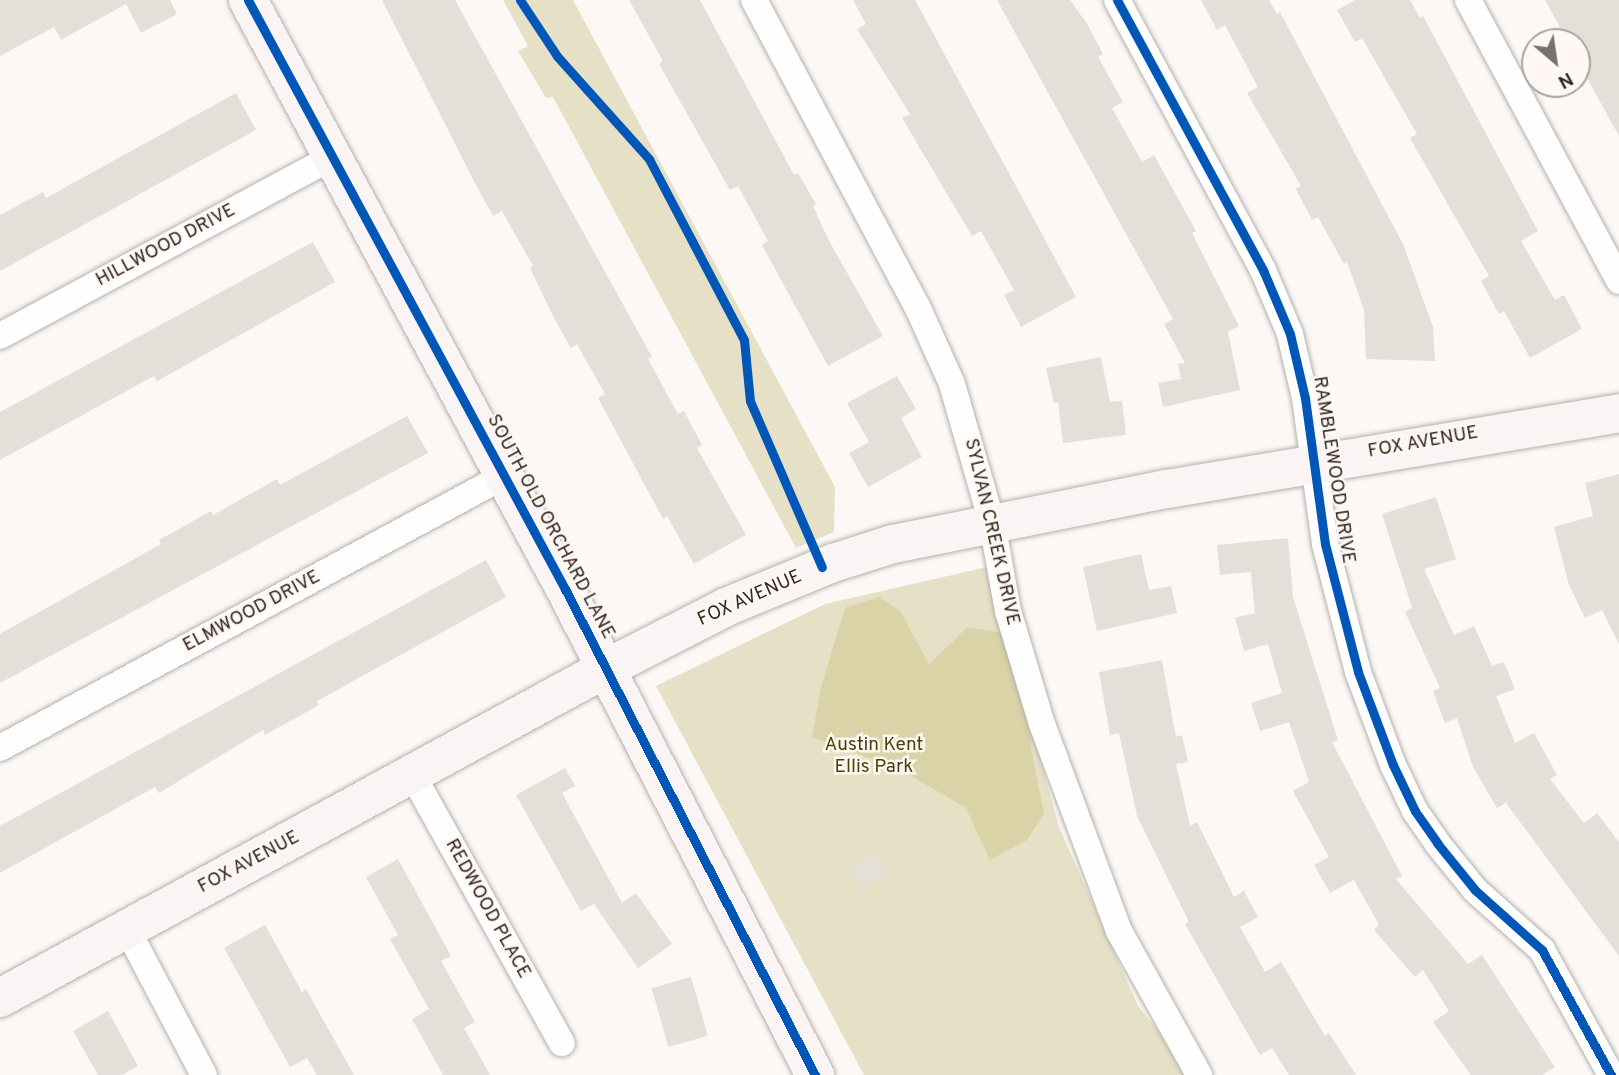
<!DOCTYPE html>
<html>
<head>
<meta charset="utf-8">
<style>
	body { margin:0 }
	#map { position:relative; width:1619px; height:1075px; overflow:hidden; background:#fbf8f6; font-family:Overpass,sans-serif }
	div>[style] { position:absolute }
	[style*='--x'] { left:calc(var(--x)*1px); top:calc(var(--y)*1px); width:calc(var(--w)*1px); rotate:calc(var(--a)*1deg) }
	.green>* { inset:0; background:#e6e1c6 }
	.forest>* { inset:0; background:#d9d3a7 }
	.building>* { inset:0; background:#e4dfd8; transform-origin:0 0 }
	.roads { filter:drop-shadow(0 0 2px #b7b0ac) drop-shadow(0 0 2px #b7b0ac) }
	.street>* { height:26px; margin:-13px; padding:0 13px; transform-origin:13px; border-radius:13px; background:#fefefe }
	.secondary>* { height:38px; margin:-19px; padding:0 19px; transform-origin:19px; border-radius:19px; background:#faf5f4 }
	.cycleway>* { height:9px; margin:-4.5px; padding:0 4.5px; transform-origin:4.5px; border-radius:4.5px; background:#0057b8 }
	span { translate:-50% -50%; white-space:nowrap; text-align:center; line-height:1.15; -webkit-text-stroke:5px #fef7f3; paint-order:stroke }
	.street-label { font-size:19px; color:#33271f }
	.park-label { font-size:19px; color:#494202 }
	.north { position:absolute; left:1521px; top:28px; width:70px; height:70px; box-sizing:border-box; background:#fef7f3; border:2px solid #ada49e; border-radius:50%; rotate:151deg; font-size:19px; font-weight:700; line-height:28px; text-align:center; color:#33271f }
	.north::after { content:''; display:block; margin:auto; width:24px; height:32px; background:#79706a; clip-path:polygon(50% 0,100% 100%,50% 72%,0 100%) }
</style>
</head>
<body>
<div id="map">
	<div class="green">
		<i style="clip-path:polygon(503px 0,573px 0,835px 487px,834px 532px,796px 548px,553px 97px,546px 98px,518px 51px,528px 46px)"></i>
		<i style="clip-path:polygon(987px 567px,1059px 827px,1138px 1006px,1194px 1075px,864px 1075px,656px 686px,825px 604px)"></i>
	</div>
	<div class="forest">
		<i style="clip-path:polygon(879px 597px,900px 611px,929px 664px,968px 627px,1011px 634px,1028px 695px,1031px 747px,1044px 814px,1027px 840px,990px 860px,966px 808px,899px 769px,812px 737px,821px 687px,845px 608px)"></i>
	</div>
	<div class="building">
		<i style="clip-path:polygon(0 0,170px 0,177px 14px,141px 33px,126px 4px,61px 40px,54px 27px,0 56px)"></i>
		<i style="clip-path:polygon(382px 0,455px 0,652px 357px,648px 359px,678px 414px,684px 411px,702px 445px,697px 448px,746px 535px,694px 564px,667px 516px,663px 519px,598px 398px,605px 394px,577px 344px,571px 348px,554px 318px,530px 268px,533px 266px,502px 211px,493px 216px,476px 185px)"></i>
		<i style="clip-path:polygon(629px 0,700px 0,794px 175px,798px 173px,816px 204px,813px 206px,828px 239px,883px 336px,828px 366px,762px 245px,768px 241px,738px 186px,730px 190px,659px 64px,663px 61px)"></i>
		<i style="clip-path:polygon(853px 0,915px 0,1076px 297px,1021px 327px,1004px 295px,1014px 290px,981px 231px,972px 236px,902px 118px,910px 114px,857px 29px,866px 24px)"></i>
		<i style="clip-path:polygon(997px 0,1070px 0,1086px 22px,1103px 54px,1098px 57px,1123px 102px,1112px 108px,1142px 162px,1154px 155px,1196px 231px,1192px 233px,1239px 326px,1228px 332px,1240px 390px,1163px 407px,1158px 383px,1181px 379px,1178px 364px,1185px 363px,1164px 324px,1173px 319px)"></i>
		<i style="clip-path:polygon(1201px 0,1269px 0,1277px 14px,1280px 12px,1403px 244px,1433px 327px,1435px 361px,1366px 359px,1364px 310px,1347px 262px,1344px 264px,1318px 217px,1312px 220px,1296px 189px,1301px 186px,1247px 93px,1258px 87px,1225px 25px,1217px 30px)"></i>
		<i style="clip-path:polygon(1355px 0,1410px 0,1420px 18px,1423px 16px,1538px 231px,1521px 241px,1555px 300px,1564px 295px,1582px 329px,1530px 358px,1504px 311px,1499px 314px,1481px 281px,1489px 276px,1410px 138px,1417px 134px,1362px 38px,1355px 42px,1337px 10px)"></i>
		<i style="clip-path:polygon(1545px 0,1619px 0,1619px 136px,1577px 60px,1577px 42px,1568px 42px)"></i>
		<i style="clip-path:polygon(236px 93px,256px 130px,0 271px,0 215px,43px 192px,46px 198px)"></i>
		<i style="clip-path:polygon(313px 242px,335px 282px,157px 381px,154px 376px,0 460px,0 412px)"></i>
		<i style="clip-path:polygon(1101px 357px,1110px 402px,1122px 401px,1126px 435px,1063px 443px,1058px 402px,1054px 403px,1046px 368px)"></i>
		<i style="clip-path:polygon(897px 376px,916px 409px,901px 418px,922px 457px,868px 487px,849px 453px,869px 442px,847px 403px)"></i>
		<i style="clip-path:polygon(407px 416px,428px 453px,0 683px,0 634px,161px 544px,159px 540px,211px 511px,213px 515px,277px 479px,280px 485px)"></i>
		<i style="clip-path:polygon(1619px 474px,1619px 644px,1602px 610px,1585px 618px,1569px 585px,1554px 527px,1593px 516px,1585px 483px)"></i>
		<i style="clip-path:polygon(1436px 497px,1456px 559px,1424px 569px,1454px 635px,1474px 626px,1492px 666px,1504px 662px,1515px 689px,1496px 696px,1515px 743px,1534px 733px,1557px 775px,1550px 779px,1584px 823px,1597px 813px,1619px 842px,1619px 956px,1506px 803px,1497px 808px,1473px 767px,1457px 718px,1445px 723px,1433px 691px,1440px 688px,1405px 612px,1412px 608px,1382px 514px)"></i>
		<i style="clip-path:polygon(1288px 538px,1293px 597px,1338px 740px,1332px 742px,1402px 876px,1396px 879px,1468px 964px,1482px 955px,1555px 1067px,1542px 1075px,1471px 1075px,1433px 1022px,1449px 1011px,1423px 970px,1415px 977px,1374px 930px,1379px 925px,1354px 880px,1330px 893px,1314px 865px,1329px 857px,1293px 791px,1309px 782px,1289px 722px,1260px 731px,1251px 703px,1282px 693px,1268px 644px,1244px 651px,1235px 618px,1255px 613px,1251px 572px,1220px 575px,1217px 545px)"></i>
		<i style="clip-path:polygon(1141px 554px,1149px 590px,1171px 586px,1177px 613px,1097px 631px,1083px 567px)"></i>
		<i style="clip-path:polygon(486px 560px,506px 597px,317px 701px,319px 705px,265px 735px,263px 730px,159px 793px,155px 787px,0 873px,0 826px)"></i>
		<i style="clip-path:polygon(1162px 660px,1176px 737px,1182px 735px,1188px 762px,1176px 764px,1190px 826px,1197px 822px,1234px 897px,1244px 891px,1258px 917px,1240px 927px,1265px 972px,1281px 962px,1325px 1036px,1329px 1033px,1356px 1075px,1289px 1075px,1272px 1048px,1260px 1055px,1185px 924px,1189px 922px,1137px 816px,1119px 733px,1110px 735px,1099px 672px)"></i>
		<i style="clip-path:polygon(565px 768px,575px 786px,562px 793px,622px 903px,636px 893px,672px 944px,638px 968px,594px 904px,581px 911px,516px 795px)"></i>
		<i style="left:875px;top:853px;width:24px;height:29px;rotate:60deg"></i>
		<i style="clip-path:polygon(398px 859px,451px 956px,441px 961px,475px 1022px,464px 1028px,490px 1075px,443px 1075px,412px 1019px,429px 1009px,390px 939px,398px 935px,366px 877px)"></i>
		<i style="clip-path:polygon(265px 925px,302px 992px,306px 989px,354px 1075px,317px 1075px,307px 1058px,290px 1067px,224px 948px)"></i>
		<i style="left:691px;top:977px;width:61px;height:41px;rotate:74deg"></i>
		<i style="clip-path:polygon(108px 1011px,138px 1066px,122px 1075px,98px 1075px,73px 1031px)"></i>
	</div>
	<div class="roads">
		<div class="street">
			<i style="--x:754;--y:0;--w:347;--a:62"></i>
			<i style="--x:917;--y:306;--w:85;--a:65.8"></i>
			<i style="--x:952;--y:384;--w:145;--a:73.9"></i>
			<i style="--x:992;--y:523;--w:89;--a:79.7"></i>
			<i style="--x:1008;--y:611;--w:118;--a:73.3"></i>
			<i style="--x:1042;--y:724;--w:221;--a:69.6"></i>
			<i style="--x:1119;--y:931;--w:165;--a:60.9"></i>
			<i style="--x:1117;--y:0;--w:307;--a:61.6"></i>
			<i style="--x:1263;--y:270;--w:69;--a:67.1"></i>
			<i style="--x:1290;--y:334;--w:66;--a:76.8"></i>
			<i style="--x:1305;--y:398;--w:147;--a:82.2"></i>
			<i style="--x:1325;--y:544;--w:132;--a:75.5"></i>
			<i style="--x:1358;--y:672;--w:99;--a:69.4"></i>
			<i style="--x:1393;--y:765;--w:51;--a:64.4"></i>
			<i style="--x:1415;--y:811;--w:39;--a:55"></i>
			<i style="--x:1437;--y:843;--w:60;--a:51"></i>
			<i style="--x:1475;--y:890;--w:90;--a:41.8"></i>
			<i style="--x:1542;--y:950;--w:143;--a:61.1"></i>
			<i style="--x:1468;--y:0;--w:319;--a:61.7"></i>
			<i style="--x:0;--y:336;--w:377;--a:-28.3"></i>
			<i style="--x:0;--y:748;--w:573;--a:-28.35"></i>
			<i style="--x:412;--y:774;--w:308;--a:60.9"></i>
			<i style="--x:127;--y:929;--w:165;--a:62.2"></i>
		</div>
		<div class="secondary">
			<i style="--x:248;--y:0;--w:669;--a:61.71"></i>
			<i style="--x:565;--y:589;--w:547;--a:62.78"></i>
			<i style="--x:0;--y:998;--w:689;--a:-28.54"></i>
			<i style="--x:605;--y:669;--w:136;--a:-27.1"></i>
			<i style="--x:726;--y:607;--w:116;--a:-22.4"></i>
			<i style="--x:833;--y:563;--w:63;--a:-17.6"></i>
			<i style="--x:893;--y:544;--w:279;--a:-11.4"></i>
			<i style="--x:1167;--y:489;--w:458;--a:-9.5"></i>
		</div>
	</div>
	<div class="cycleway">
		<i style="--x:248;--y:0;--w:669;--a:61.71"></i>
		<i style="--x:565;--y:589;--w:547;--a:62.78"></i>
		<i style="--x:520;--y:0;--w:67;--a:56.5"></i>
		<i style="--x:557;--y:56;--w:138;--a:48.2"></i>
		<i style="--x:649;--y:159;--w:204;--a:62.3"></i>
		<i style="--x:744;--y:340;--w:61;--a:84.4"></i>
		<i style="--x:750;--y:401;--w:181;--a:66.6"></i>
		<i style="--x:1117;--y:0;--w:307;--a:61.6"></i>
		<i style="--x:1263;--y:270;--w:69;--a:67.1"></i>
		<i style="--x:1290;--y:334;--w:66;--a:76.8"></i>
		<i style="--x:1305;--y:398;--w:147;--a:82.2"></i>
		<i style="--x:1325;--y:544;--w:132;--a:75.5"></i>
		<i style="--x:1358;--y:672;--w:99;--a:69.4"></i>
		<i style="--x:1393;--y:765;--w:51;--a:64.4"></i>
		<i style="--x:1415;--y:811;--w:39;--a:55"></i>
		<i style="--x:1437;--y:843;--w:60;--a:51"></i>
		<i style="--x:1475;--y:890;--w:90;--a:41.8"></i>
		<i style="--x:1542;--y:950;--w:143;--a:61.1"></i>
	</div>
	<div class="street-label">
		<span style="left:166px;top:246px;rotate:-28deg">HILLWOOD DRIVE</span>
		<span style="left:1423px;top:443px;rotate:-10deg">FOX AVENUE</span>
		<span style="left:1333px;top:470px;rotate:81deg">RAMBLEWOOD DRIVE</span>
		<span style="left:550px;top:527px;rotate:62deg">SOUTH OLD ORCHARD LANE</span>
		<span style="left:991px;top:532px;rotate:77deg">SYLVAN CREEK DRIVE</span>
		<span style="left:750px;top:599px;rotate:-24deg">FOX AVENUE</span>
		<span style="left:252px;top:612px;rotate:-28deg">ELMWOOD DRIVE</span>
		<span style="left:249px;top:863px;rotate:-28deg">FOX AVENUE</span>
		<span style="left:487px;top:909px;rotate:61deg">REDWOOD PLACE</span>
	</div>
	<div class="park-label">
		<span style="left:874px;top:757px">Austin Kent<br>Ellis Park</span>
	</div>
	<div class="north">N</div>
</div>
</body>
</html>
